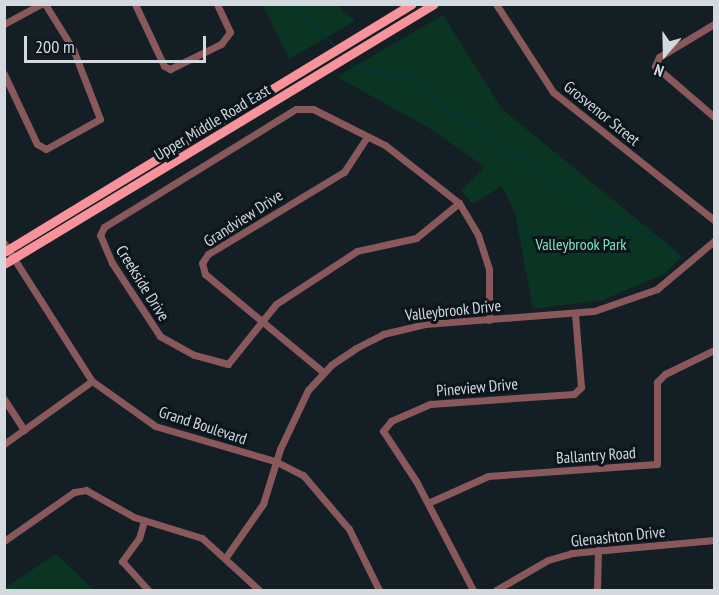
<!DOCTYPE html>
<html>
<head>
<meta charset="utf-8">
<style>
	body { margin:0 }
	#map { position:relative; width:719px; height:595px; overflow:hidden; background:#141e25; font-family:"PT Sans Narrow",sans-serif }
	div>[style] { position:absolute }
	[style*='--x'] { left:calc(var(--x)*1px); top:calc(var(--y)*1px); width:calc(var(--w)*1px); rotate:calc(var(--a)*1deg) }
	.green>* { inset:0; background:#0a3523 }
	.stream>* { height:1.5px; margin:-0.75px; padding:0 0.75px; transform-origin:0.75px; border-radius:0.75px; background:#003537 }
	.minor>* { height:7px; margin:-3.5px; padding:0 3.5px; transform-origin:3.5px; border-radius:3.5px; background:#89585b }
	.major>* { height:9px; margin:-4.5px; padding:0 4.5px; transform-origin:4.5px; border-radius:4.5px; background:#f9939b }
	span { translate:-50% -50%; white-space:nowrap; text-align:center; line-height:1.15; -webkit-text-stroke:6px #0b151c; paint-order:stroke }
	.street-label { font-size:16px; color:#d3d9df }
	.park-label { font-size:16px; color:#83e5b6 }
	.frame { position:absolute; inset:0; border:6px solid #d3d9df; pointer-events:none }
	.north { position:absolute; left:635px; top:24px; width:60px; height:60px; -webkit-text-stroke:4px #0b151c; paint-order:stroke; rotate:200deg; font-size:16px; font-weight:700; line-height:24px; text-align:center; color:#d3d9df }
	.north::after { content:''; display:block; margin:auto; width:21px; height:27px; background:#d3d9df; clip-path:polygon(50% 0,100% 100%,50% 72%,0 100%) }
	.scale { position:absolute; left:24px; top:36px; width:182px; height:27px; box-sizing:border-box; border:3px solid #d3d9df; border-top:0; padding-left:8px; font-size:18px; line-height:21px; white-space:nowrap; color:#d3d9df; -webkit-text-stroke:4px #0b151c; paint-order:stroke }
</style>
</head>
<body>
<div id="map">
	<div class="green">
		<i style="clip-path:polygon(263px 5px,337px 5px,355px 21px,289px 59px)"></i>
		<i style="clip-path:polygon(443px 15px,502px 109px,682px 256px,664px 274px,603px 300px,533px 309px,515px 213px,502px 186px,473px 204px,461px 190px,485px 167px,429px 128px,337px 77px)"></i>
		<i style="clip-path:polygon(56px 554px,94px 590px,5px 590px,5px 588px)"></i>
	</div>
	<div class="stream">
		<i style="--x:294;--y:4;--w:57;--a:45.7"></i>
		<i style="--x:351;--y:66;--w:57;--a:12.1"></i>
		<i style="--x:407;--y:78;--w:117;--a:36.7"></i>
		<i style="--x:501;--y:148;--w:42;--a:27.2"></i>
		<i style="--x:544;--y:170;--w:70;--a:39.2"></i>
		<i style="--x:598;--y:214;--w:62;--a:22.8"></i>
		<i style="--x:655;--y:238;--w:35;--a:37"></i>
	</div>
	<div class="minor">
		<i style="--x:135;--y:4;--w:68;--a:64.9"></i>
		<i style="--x:164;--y:66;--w:7;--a:27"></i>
		<i style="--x:170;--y:69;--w:57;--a:-26.1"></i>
		<i style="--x:221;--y:44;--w:15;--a:-53"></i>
		<i style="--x:230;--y:32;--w:31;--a:-115"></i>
		<i style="--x:496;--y:4;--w:105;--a:57.1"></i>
		<i style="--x:553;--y:92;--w:206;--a:38.5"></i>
		<i style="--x:4;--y:24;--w:42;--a:-28.4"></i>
		<i style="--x:714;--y:24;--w:64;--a:149"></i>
		<i style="--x:659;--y:57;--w:10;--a:114"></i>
		<i style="--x:655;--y:66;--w:78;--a:40.8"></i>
		<i style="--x:4;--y:74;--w:77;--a:64.8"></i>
		<i style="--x:37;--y:144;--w:10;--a:29"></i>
		<i style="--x:46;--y:149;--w:62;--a:-29.1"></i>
		<i style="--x:100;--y:119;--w:75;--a:-111.1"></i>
		<i style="--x:73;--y:49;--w:53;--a:-121.9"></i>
		<i style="--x:459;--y:203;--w:55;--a:140.9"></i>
		<i style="--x:416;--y:238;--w:60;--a:167.6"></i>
		<i style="--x:357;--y:251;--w:97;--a:146.8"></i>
		<i style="--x:276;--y:304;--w:77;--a:128.7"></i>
		<i style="--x:228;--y:364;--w:35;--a:-165"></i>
		<i style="--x:194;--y:355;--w:39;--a:-151"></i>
		<i style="--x:160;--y:336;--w:87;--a:-123.3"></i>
		<i style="--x:112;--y:263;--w:30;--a:-113"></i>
		<i style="--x:100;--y:235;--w:9;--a:-63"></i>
		<i style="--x:104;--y:227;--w:225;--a:-31.6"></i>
		<i style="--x:296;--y:109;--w:17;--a:0"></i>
		<i style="--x:313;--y:109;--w:80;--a:26.6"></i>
		<i style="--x:385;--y:145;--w:94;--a:38.1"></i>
		<i style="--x:459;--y:203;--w:37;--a:59"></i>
		<i style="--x:478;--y:235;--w:36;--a:72"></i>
		<i style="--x:489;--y:269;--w:51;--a:90"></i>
		<i style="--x:4;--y:243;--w:164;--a:57.5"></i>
		<i style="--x:92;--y:381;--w:77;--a:35.5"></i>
		<i style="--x:155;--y:426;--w:125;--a:16.3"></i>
		<i style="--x:275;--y:461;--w:31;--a:27"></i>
		<i style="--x:303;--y:475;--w:71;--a:49.6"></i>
		<i style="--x:349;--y:529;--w:68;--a:63.8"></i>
		<i style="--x:323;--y:372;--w:153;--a:-140.3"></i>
		<i style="--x:205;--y:274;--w:11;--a:-105"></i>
		<i style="--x:202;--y:263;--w:11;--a:-56"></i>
		<i style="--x:208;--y:254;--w:159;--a:-31.1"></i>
		<i style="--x:344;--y:172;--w:42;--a:-56.7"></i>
		<i style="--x:4;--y:399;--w:37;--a:57"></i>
		<i style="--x:4;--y:444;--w:108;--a:-35.6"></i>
		<i style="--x:428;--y:503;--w:66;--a:-24.2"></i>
		<i style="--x:488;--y:476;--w:169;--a:-4.1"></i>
		<i style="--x:657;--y:464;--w:82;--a:-90"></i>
		<i style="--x:657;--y:382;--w:11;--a:-45"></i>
		<i style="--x:665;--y:374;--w:55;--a:-26.1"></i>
		<i style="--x:144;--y:521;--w:18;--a:106"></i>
		<i style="--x:139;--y:538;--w:29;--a:126"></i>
		<i style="--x:122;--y:561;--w:39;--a:48"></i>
		<i style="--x:4;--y:541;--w:85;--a:-35"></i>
		<i style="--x:74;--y:492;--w:12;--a:-9"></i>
		<i style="--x:86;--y:490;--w:55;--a:29.4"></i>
		<i style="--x:134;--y:517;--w:71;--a:17.2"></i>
		<i style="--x:202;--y:538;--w:77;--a:42.4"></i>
		<i style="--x:226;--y:557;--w:65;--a:-55.1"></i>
		<i style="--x:263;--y:504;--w:58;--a:-72.8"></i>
		<i style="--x:280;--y:449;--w:65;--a:-64.6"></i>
		<i style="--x:308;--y:390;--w:34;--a:-47"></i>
		<i style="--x:331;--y:365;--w:30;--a:-34"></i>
		<i style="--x:356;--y:348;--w:30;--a:-27"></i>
		<i style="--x:383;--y:334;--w:43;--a:-13.4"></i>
		<i style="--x:425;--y:324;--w:169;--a:-4.4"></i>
		<i style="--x:594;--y:311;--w:67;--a:-19.2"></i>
		<i style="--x:657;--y:289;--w:75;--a:-40.1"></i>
		<i style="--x:473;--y:590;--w:123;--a:-117.6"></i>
		<i style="--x:416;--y:481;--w:60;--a:-123.4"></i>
		<i style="--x:383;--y:431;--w:13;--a:-51"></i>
		<i style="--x:391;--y:421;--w:43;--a:-23.6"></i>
		<i style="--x:430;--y:404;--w:144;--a:-4"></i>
		<i style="--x:574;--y:394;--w:10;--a:-45"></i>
		<i style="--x:581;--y:387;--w:73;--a:-94.7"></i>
		<i style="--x:496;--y:590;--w:60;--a:-30"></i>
		<i style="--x:548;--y:560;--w:25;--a:-16"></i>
		<i style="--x:572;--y:553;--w:143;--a:-5.2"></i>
		<i style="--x:597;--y:590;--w:40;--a:-88.6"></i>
	</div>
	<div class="major">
		<i style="--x:4;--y:252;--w:477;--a:-31.3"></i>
		<i style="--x:4;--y:264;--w:502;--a:-31.16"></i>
	</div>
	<div class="street-label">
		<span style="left:602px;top:113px;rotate:39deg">Grosvenor Street</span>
		<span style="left:212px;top:122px;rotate:-31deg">Upper Middle Road East</span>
		<span style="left:243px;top:218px;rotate:-33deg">Grandview Drive</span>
		<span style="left:143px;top:283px;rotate:58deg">Creekside Drive</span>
		<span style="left:453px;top:310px;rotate:-6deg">Valleybrook Drive</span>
		<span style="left:477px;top:387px;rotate:-5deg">Pineview Drive</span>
		<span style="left:203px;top:425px;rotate:18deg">Grand Boulevard</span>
		<span style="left:596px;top:455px;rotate:-4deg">Ballantry Road</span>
		<span style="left:618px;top:536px;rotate:-6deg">Glenashton Drive</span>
	</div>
	<div class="park-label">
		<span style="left:581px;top:244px">Valleybrook Park</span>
	</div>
	<div class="frame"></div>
	<div class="north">N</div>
	<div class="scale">200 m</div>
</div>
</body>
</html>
